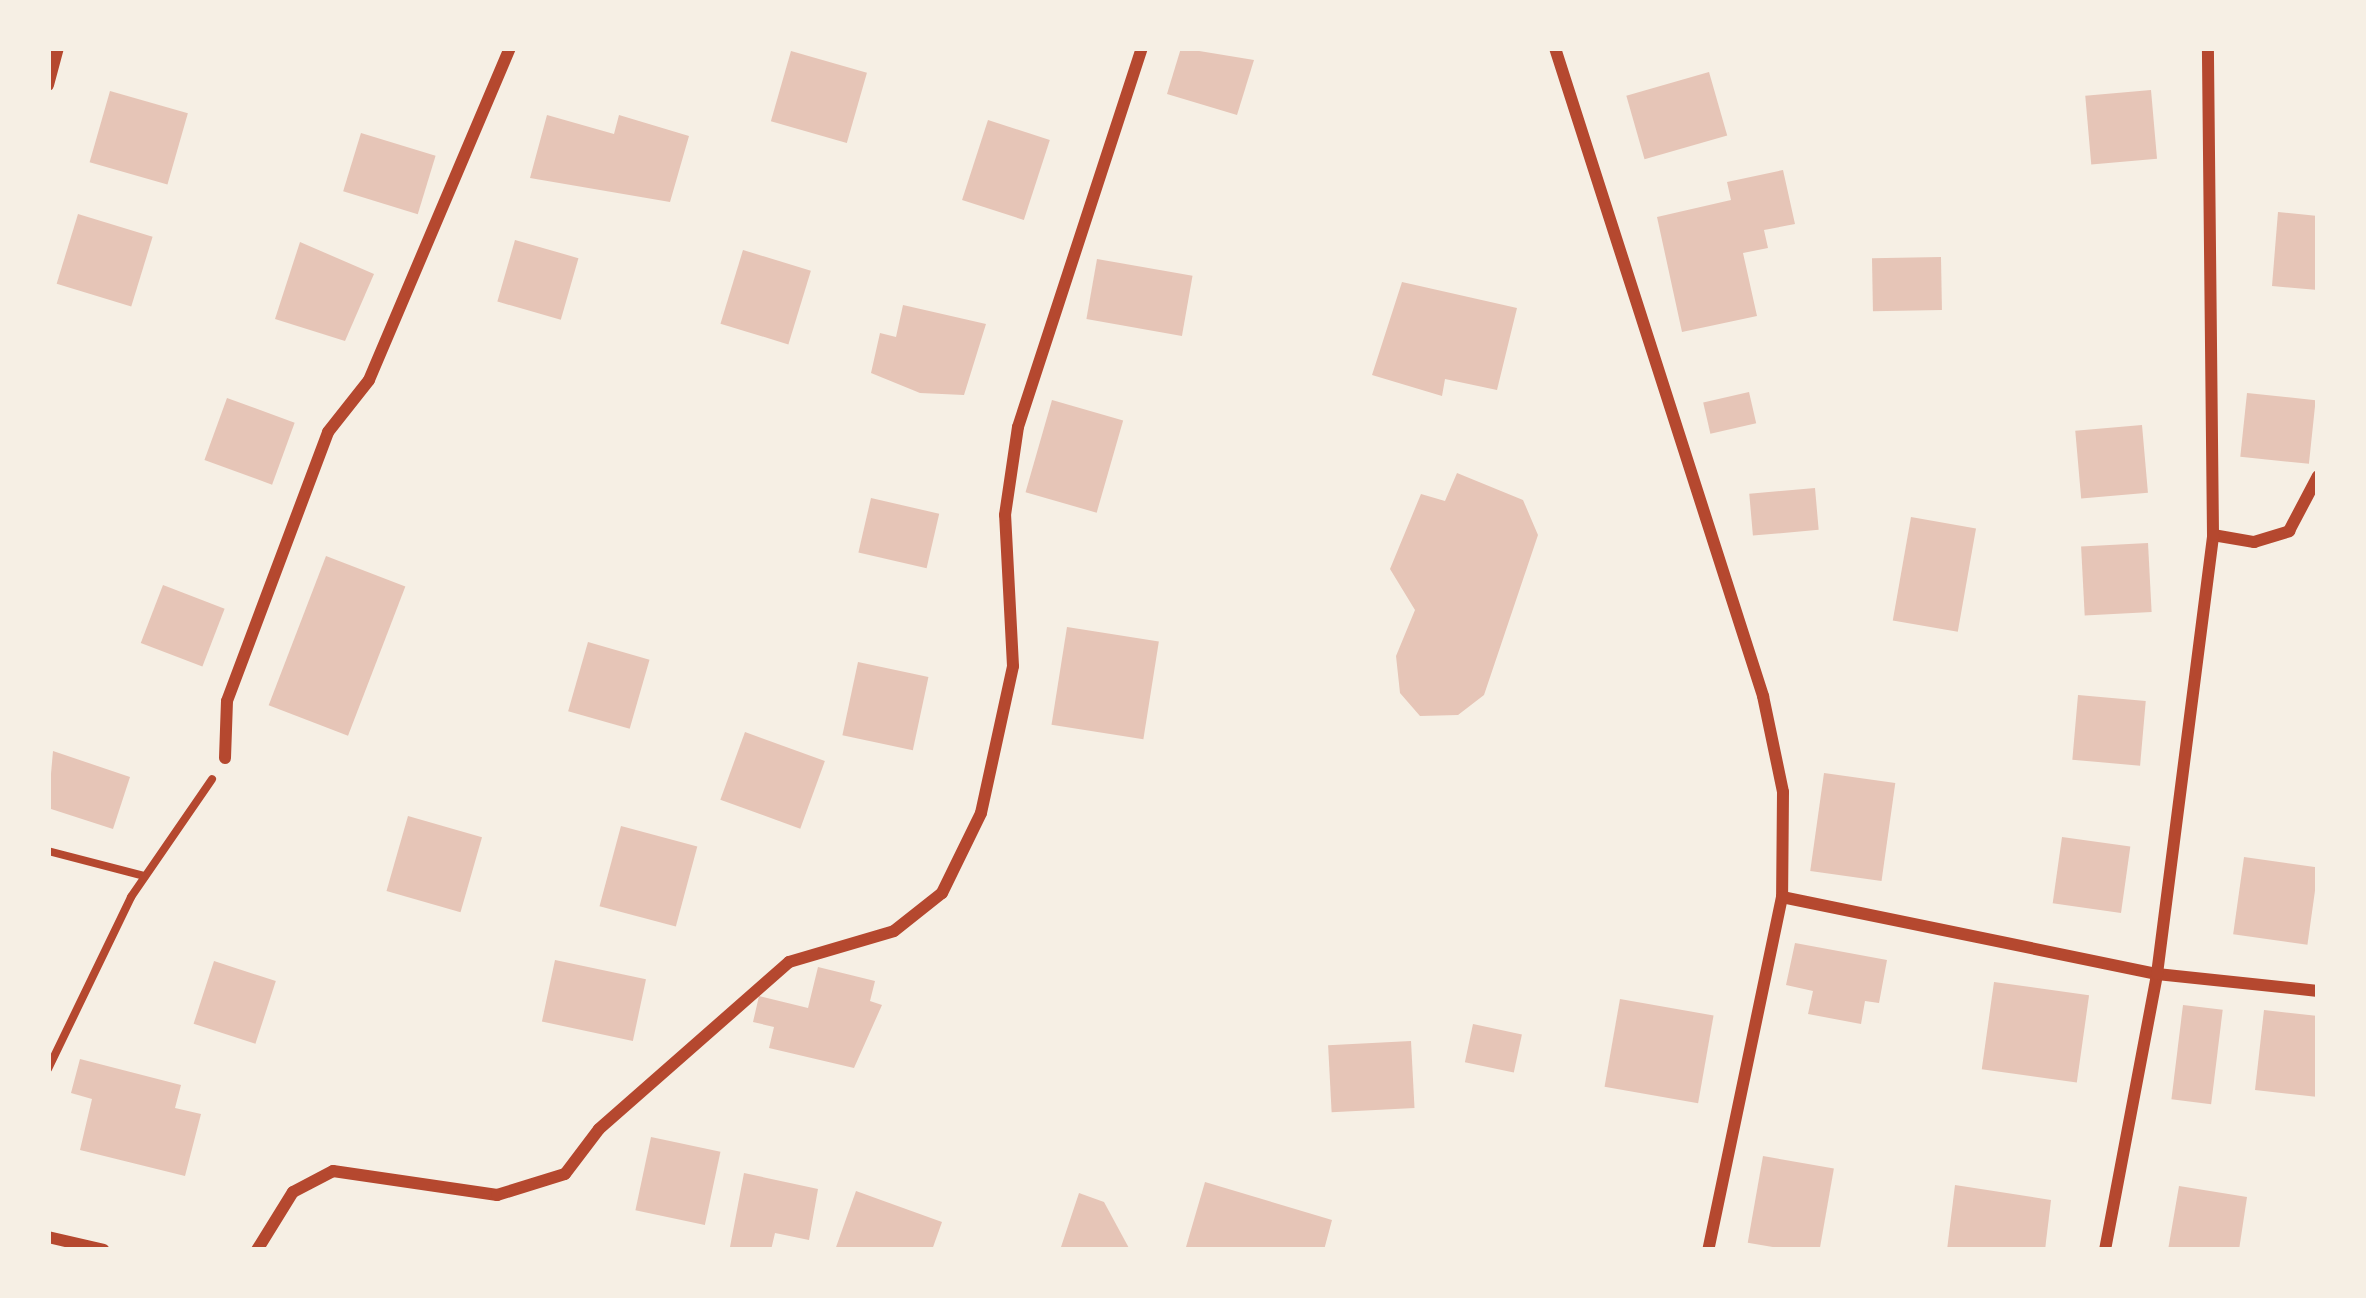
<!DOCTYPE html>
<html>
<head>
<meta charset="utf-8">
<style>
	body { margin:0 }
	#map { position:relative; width:2366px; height:1298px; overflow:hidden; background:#f6efe4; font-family:Lato,sans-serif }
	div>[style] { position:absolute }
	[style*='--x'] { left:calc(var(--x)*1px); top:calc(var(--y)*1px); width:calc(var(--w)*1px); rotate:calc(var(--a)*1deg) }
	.building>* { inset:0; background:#e6c5b7; transform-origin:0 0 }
	.path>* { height:8px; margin:-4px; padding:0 4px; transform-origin:4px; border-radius:4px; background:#b5482f }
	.minor>* { height:12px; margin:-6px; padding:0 6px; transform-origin:6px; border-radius:6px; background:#b5482f }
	span { translate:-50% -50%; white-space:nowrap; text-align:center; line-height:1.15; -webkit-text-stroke:9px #f6efe4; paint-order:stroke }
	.frame { position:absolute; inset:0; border:51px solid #f6efe4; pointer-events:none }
</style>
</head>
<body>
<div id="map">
	<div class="building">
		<i style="clip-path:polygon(1181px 48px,1254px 60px,1237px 115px,1167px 94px)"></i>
		<i style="left:791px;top:51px;width:79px;height:73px;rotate:16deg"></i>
		<i style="left:1709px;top:72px;width:66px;height:86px;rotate:74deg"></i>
		<i style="left:2151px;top:90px;width:69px;height:66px;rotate:85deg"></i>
		<i style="left:110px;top:91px;width:81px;height:74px;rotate:16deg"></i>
		<i style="clip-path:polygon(547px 115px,614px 134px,619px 115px,689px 136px,670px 202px,530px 178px)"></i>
		<i style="left:988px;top:120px;width:65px;height:84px;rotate:18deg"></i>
		<i style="left:361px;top:133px;width:78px;height:61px;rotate:17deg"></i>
		<i style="clip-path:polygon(1783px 170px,1795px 224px,1764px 230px,1768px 248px,1743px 253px,1757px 316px,1682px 332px,1657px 217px,1731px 200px,1727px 182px)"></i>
		<i style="clip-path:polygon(2278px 212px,2318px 216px,2318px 290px,2272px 286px)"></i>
		<i style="left:78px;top:214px;width:78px;height:73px;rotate:17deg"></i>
		<i style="left:515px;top:240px;width:66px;height:64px;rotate:16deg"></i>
		<i style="clip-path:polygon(300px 242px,374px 274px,345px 341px,275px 319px)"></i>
		<i style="left:743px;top:250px;width:71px;height:77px;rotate:17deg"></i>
		<i style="left:1941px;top:257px;width:53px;height:69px;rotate:89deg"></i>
		<i style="left:1097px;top:259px;width:97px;height:61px;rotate:10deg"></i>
		<i style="clip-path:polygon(1402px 282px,1517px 308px,1497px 390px,1445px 379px,1442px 396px,1372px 375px)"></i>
		<i style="clip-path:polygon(903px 305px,986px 324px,964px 395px,920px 393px,871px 373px,880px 333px,896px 337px)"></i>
		<i style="left:1749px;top:392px;width:32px;height:47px;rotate:77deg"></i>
		<i style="left:2247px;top:393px;width:69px;height:64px;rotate:6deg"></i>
		<i style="left:227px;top:398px;width:72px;height:66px;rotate:20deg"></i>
		<i style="left:1052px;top:400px;width:74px;height:96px;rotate:16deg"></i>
		<i style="left:2142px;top:425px;width:68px;height:67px;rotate:85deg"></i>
		<i style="clip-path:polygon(1457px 473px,1523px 500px,1538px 535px,1484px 695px,1458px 715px,1420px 716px,1400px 693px,1396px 656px,1415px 610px,1390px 569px,1421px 494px,1445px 501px)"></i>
		<i style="left:1815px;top:488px;width:42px;height:66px;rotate:85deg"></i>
		<i style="left:871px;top:498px;width:70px;height:56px;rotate:13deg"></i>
		<i style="left:1911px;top:517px;width:66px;height:105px;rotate:10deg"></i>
		<i style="left:2148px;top:543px;width:69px;height:67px;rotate:87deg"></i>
		<i style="left:326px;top:556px;width:85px;height:160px;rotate:21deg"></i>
		<i style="left:163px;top:585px;width:66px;height:62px;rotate:21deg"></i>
		<i style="left:1067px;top:627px;width:93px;height:99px;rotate:9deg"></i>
		<i style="left:588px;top:642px;width:64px;height:72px;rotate:16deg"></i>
		<i style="left:858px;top:662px;width:72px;height:75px;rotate:12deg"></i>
		<i style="left:2078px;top:695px;width:68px;height:65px;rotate:5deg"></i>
		<i style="left:745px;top:732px;width:85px;height:72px;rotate:20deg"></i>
		<i style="clip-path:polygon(53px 751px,130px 777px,113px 829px,48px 808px)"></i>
		<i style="left:1824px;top:773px;width:72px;height:99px;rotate:8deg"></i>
		<i style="left:408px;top:816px;width:77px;height:78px;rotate:16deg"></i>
		<i style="left:621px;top:826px;width:79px;height:83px;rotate:15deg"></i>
		<i style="left:2062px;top:837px;width:69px;height:67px;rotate:8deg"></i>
		<i style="left:2244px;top:857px;width:75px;height:78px;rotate:8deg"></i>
		<i style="clip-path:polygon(1795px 943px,1887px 960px,1879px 1003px,1865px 1001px,1861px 1024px,1808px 1014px,1813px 991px,1786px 985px)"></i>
		<i style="left:555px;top:960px;width:93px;height:63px;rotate:12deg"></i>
		<i style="left:214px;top:961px;width:65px;height:66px;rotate:18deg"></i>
		<i style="clip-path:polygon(818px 967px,875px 981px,870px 1001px,882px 1005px,854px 1068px,769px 1048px,774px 1027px,753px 1022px,759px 996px,808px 1008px)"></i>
		<i style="left:1994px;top:982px;width:96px;height:88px;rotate:8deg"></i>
		<i style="left:1620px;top:999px;width:95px;height:89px;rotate:10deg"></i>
		<i style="left:2183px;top:1005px;width:40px;height:95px;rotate:7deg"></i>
		<i style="clip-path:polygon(2264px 1010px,2318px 1016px,2318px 1097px,2255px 1090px)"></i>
		<i style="left:1473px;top:1024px;width:50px;height:39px;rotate:12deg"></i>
		<i style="left:1411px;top:1041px;width:67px;height:83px;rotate:87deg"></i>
		<i style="clip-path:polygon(80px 1059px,181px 1085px,175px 1108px,201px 1114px,185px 1176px,80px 1150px,92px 1099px,71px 1093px)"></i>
		<i style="left:651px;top:1137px;width:71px;height:75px;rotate:12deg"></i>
		<i style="left:1763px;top:1156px;width:72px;height:88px;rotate:10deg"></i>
		<i style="clip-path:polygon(744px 1173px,818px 1189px,809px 1240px,775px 1233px,771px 1250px,730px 1247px)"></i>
		<i style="clip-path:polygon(1205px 1182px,1332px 1220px,1324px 1250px,1186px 1247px)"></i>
		<i style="clip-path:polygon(1955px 1185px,2051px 1200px,2045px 1250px,1947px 1250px)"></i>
		<i style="clip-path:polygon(2179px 1186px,2247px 1197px,2239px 1250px,2168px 1250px)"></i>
		<i style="clip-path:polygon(856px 1191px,942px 1222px,932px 1250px,835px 1250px)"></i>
		<i style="clip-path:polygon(1079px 1193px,1104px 1202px,1130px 1250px,1060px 1250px)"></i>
	</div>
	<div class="path">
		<i style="--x:48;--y:851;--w:100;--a:14.5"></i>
		<i style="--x:48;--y:1069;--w:191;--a:-64.2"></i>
		<i style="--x:131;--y:897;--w:143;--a:-55.5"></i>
	</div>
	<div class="minor">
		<i style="--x:1555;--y:48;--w:681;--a:72.2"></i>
		<i style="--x:1763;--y:696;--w:98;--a:78.2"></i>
		<i style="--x:1783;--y:792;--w:105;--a:90.5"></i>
		<i style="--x:1782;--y:897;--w:361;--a:101.8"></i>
		<i style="--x:48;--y:85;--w:38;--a:-75"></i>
		<i style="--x:2213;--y:535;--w:42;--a:9.7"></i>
		<i style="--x:2254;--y:542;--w:37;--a:-17"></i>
		<i style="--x:2289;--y:531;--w:62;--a:-62.2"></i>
		<i style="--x:225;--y:758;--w:57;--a:-88"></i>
		<i style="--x:227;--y:701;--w:287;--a:-69.4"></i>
		<i style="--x:328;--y:432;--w:66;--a:-51.7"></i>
		<i style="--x:369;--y:380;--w:361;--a:-67"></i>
		<i style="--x:1782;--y:897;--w:383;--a:11.6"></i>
		<i style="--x:2157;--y:974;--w:162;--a:6"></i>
		<i style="--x:48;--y:1237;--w:57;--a:13.1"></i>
		<i style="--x:257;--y:1250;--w:68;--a:-58.2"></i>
		<i style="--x:293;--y:1192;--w:45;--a:-27.7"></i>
		<i style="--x:333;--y:1171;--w:166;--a:8.3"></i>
		<i style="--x:497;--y:1195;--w:71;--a:-17.2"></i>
		<i style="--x:565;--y:1174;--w:56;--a:-52.9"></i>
		<i style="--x:599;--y:1129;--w:253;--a:-41.3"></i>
		<i style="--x:789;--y:962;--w:109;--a:-16.4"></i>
		<i style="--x:894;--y:931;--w:61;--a:-38.4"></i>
		<i style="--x:942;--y:893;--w:89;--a:-64"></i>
		<i style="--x:981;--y:813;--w:150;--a:-77.7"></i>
		<i style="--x:1013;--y:666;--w:151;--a:-93"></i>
		<i style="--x:1005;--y:515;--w:89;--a:-81.6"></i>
		<i style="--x:1018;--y:427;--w:399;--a:-71.9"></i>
		<i style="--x:2105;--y:1250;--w:281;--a:-79.3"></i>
		<i style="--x:2157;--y:974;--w:443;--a:-82.7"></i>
		<i style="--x:2213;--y:535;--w:487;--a:-90.6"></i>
	</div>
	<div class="frame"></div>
</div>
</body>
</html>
